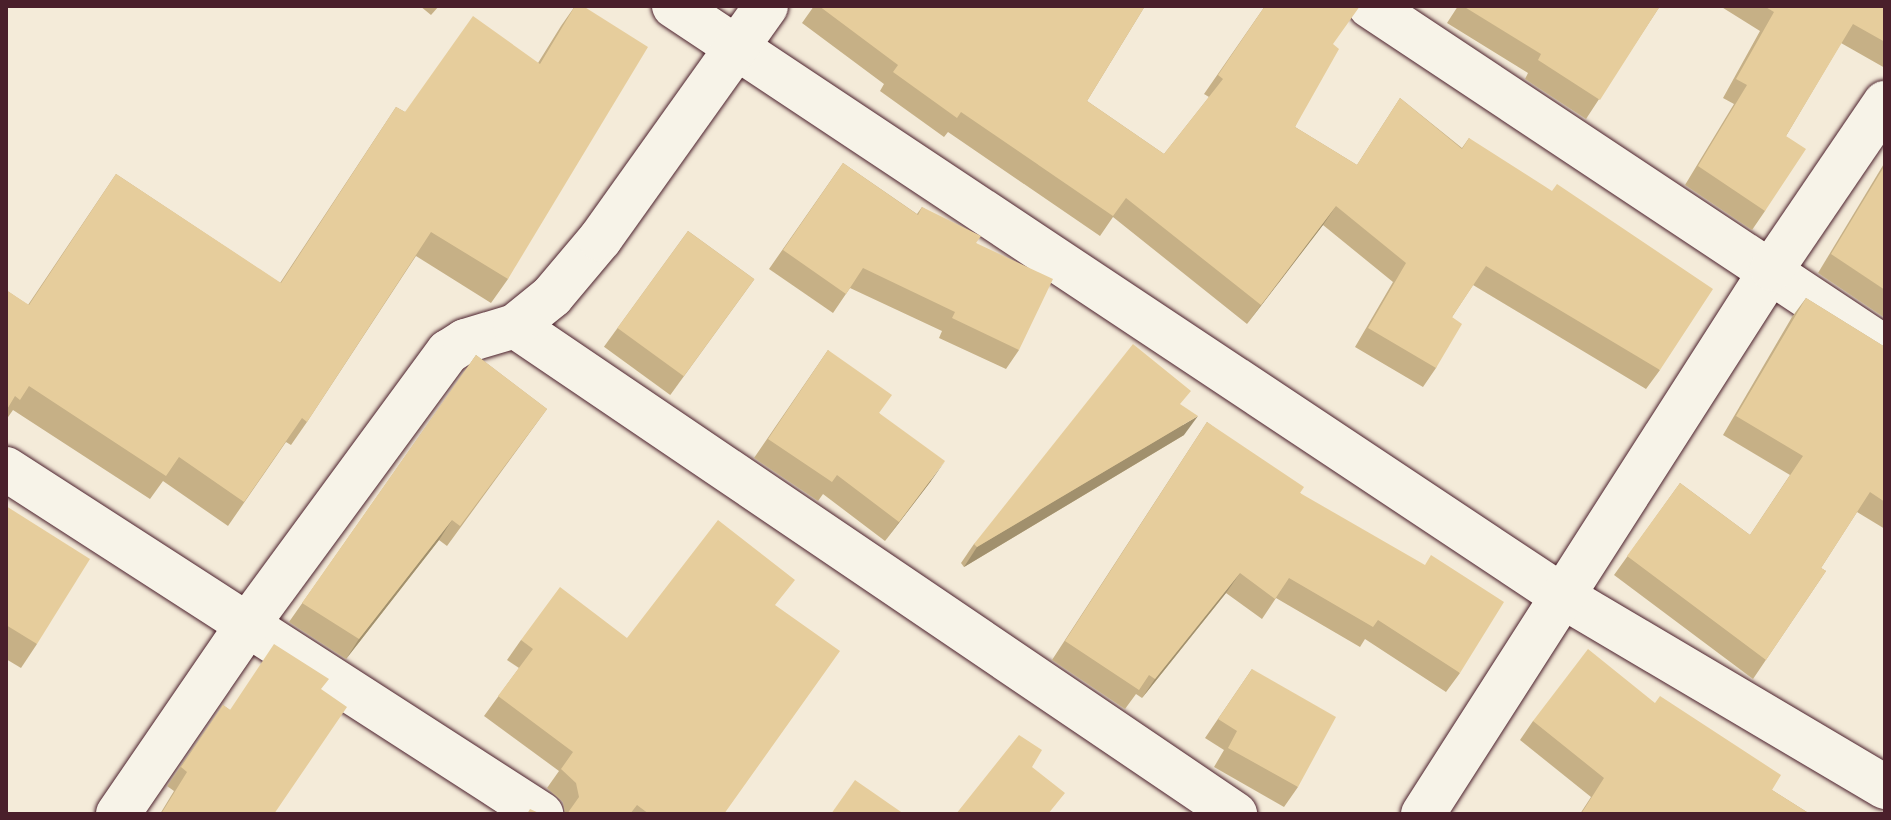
<!DOCTYPE html>
<html>
<head>
<meta charset="utf-8">
<style>
	body { margin:0 }
	#map { position:relative; width:1891px; height:820px; overflow:hidden; background:#f4ebd9; font-family:Pangolin,sans-serif }
	div>[style] { position:absolute }
	[style*='--x'] { left:calc(var(--x)*1px); top:calc(var(--y)*1px); width:calc(var(--w)*1px); rotate:calc(var(--a)*1deg) }
	.roads { filter:drop-shadow(0 0 2px #4a1f2b) drop-shadow(0 0 2px #4a1f2b) }
	.street>* { height:44px; margin:-22px; padding:0 22px; transform-origin:22px; border-radius:22px; background:#f7f3e8 }
	.wall>* { inset:0; background:#c6b086; transform-origin:0 0 }
	.shaded-wall>* { inset:0; background:#a1906d }
	.building>* { inset:0; background:#e6cd9c; transform-origin:0 0 }
	span { translate:-50% -50%; white-space:nowrap; text-align:center; line-height:1.15; -webkit-text-stroke:6px #f7f3e8; paint-order:stroke }
	.frame { position:absolute; inset:0; border:8px solid #4a1f2b; pointer-events:none }
</style>
</head>
<body>
<div id="map">
	<div class="roads">
		<div class="street">
			<i style="--x:674;--y:6;--w:1066;--a:33.6"></i>
			<i style="--x:1562;--y:596;--w:375;--a:30.6"></i>
			<i style="--x:1370;--y:6;--w:618;--a:33.59"></i>
			<i style="--x:515;--y:326;--w:870;--a:34.13"></i>
			<i style="--x:6;--y:469;--w:637;--a:32.82"></i>
			<i style="--x:118;--y:814;--w:230;--a:-55.6"></i>
			<i style="--x:248;--y:624;--w:338;--a:-53.7"></i>
			<i style="--x:448;--y:352;--w:20;--a:-33"></i>
			<i style="--x:465;--y:341;--w:52;--a:-16.7"></i>
			<i style="--x:515;--y:326;--w:48;--a:-39"></i>
			<i style="--x:552;--y:296;--w:75;--a:-49.9"></i>
			<i style="--x:600;--y:239;--w:286;--a:-54.5"></i>
			<i style="--x:1423;--y:814;--w:647;--a:-57.37"></i>
			<i style="--x:1772;--y:269;--w:201;--a:-55.8"></i>
		</div>
	</div>
	<div class="wall">
		<i style="clip-path:polygon(420px 6px,439px 6px,431px 15px)"></i>
		<i style="clip-path:polygon(575px 6px,508px 279px,491px 303px,416px 256px,307px 422px,291px 445px,286px 442px,228px 526px,163px 481px,150px 499px,13px 410px,6px 420px,6px 290px,28px 305px,116px 174px,280px 283px,396px 107px,405px 112px,538px 63px,561px 26px)"></i>
		<i style="clip-path:polygon(814px 6px,1145px 6px,1087px 101px,1164px 154px,1209px 97px,1204px 94px,1265px 6px,1333px 44px,1295px 127px,1357px 165px,1400px 98px,1462px 148px,1469px 138px,1660px 370px,1646px 389px,1473px 285px,1452px 317px,1436px 368px,1423px 387px,1355px 347px,1393px 282px,1323px 225px,1247px 324px,1113px 217px,1100px 236px,948px 132px,944px 137px,880px 91px,884px 84px,802px 23px)"></i>
		<i style="clip-path:polygon(1458px 6px,1660px 6px,1586px 119px,1525px 79px,1528px 73px,1447px 23px)"></i>
		<i style="clip-path:polygon(1720px 6px,1885px 6px,1885px 68px,1841px 43px,1786px 136px,1765px 211px,1752px 230px,1685px 185px,1734px 104px,1723px 98px,1760px 31px)"></i>
		<i style="clip-path:polygon(1885px 162px,1885px 318px,1818px 273px)"></i>
		<i style="clip-path:polygon(843px 163px,917px 214px,922px 207px,976px 243px,1019px 350px,1006px 369px,939px 338px,942px 331px,850px 288px,833px 313px,769px 269px)"></i>
		<i style="left:688px;top:231px;width:82px;height:143px;rotate:36deg"></i>
		<i style="clip-path:polygon(1806px 298px,1885px 347px,1885px 529px,1857px 512px,1821px 568px,1826px 571px,1753px 679px,1614px 575px,1680px 483px,1750px 535px,1790px 475px,1723px 435px,1792px 317px)"></i>
		<i style="clip-path:polygon(828px 350px,879px 413px,931px 481px,885px 541px,823px 494px,818px 501px,754px 458px)"></i>
		<i style="clip-path:polygon(476px 355px,547px 409px,447px 546px,439px 540px,346px 659px,289px 622px)"></i>
		<i style="clip-path:polygon(1181px 405px,1184px 435px,964px 567px,961px 563px,974px 544px)"></i>
		<i style="clip-path:polygon(1207px 422px,1300px 493px,1460px 673px,1446px 692px,1365px 639px,1360px 647px,1276px 598px,1262px 619px,1226px 593px,1142px 698px,1136px 694px,1125px 709px,1052px 660px)"></i>
		<i style="clip-path:polygon(6px 506px,37px 644px,21px 668px,6px 659px)"></i>
		<i style="clip-path:polygon(776px 606px,724px 814px,565px 814px,563px 802px,547px 788px,559px 771px,484px 716px,519px 668px,507px 660px,521px 640px,627px 638px)"></i>
		<i style="clip-path:polygon(1252px 669px,1298px 787px,1284px 807px,1214px 767px,1224px 750px,1205px 738px)"></i>
		<i style="clip-path:polygon(321px 689px,274px 814px,160px 814px,174px 791px,167px 786px,223px 705px,230px 710px)"></i>
		<i style="clip-path:polygon(1655px 703px,1772px 790px,1810px 814px,1580px 814px,1591px 797px,1520px 740px,1533px 721px)"></i>
	</div>
	<div class="shaded-wall">
		<i style="clip-path:polygon(1336px 206px,1323px 225px,1247px 324px,1261px 305px)"></i>
		<i style="clip-path:polygon(1198px 416px,1184px 435px,964px 567px,977px 547px)"></i>
		<i style="clip-path:polygon(945px 461px,931px 481px,885px 541px,899px 522px)"></i>
		<i style="clip-path:polygon(452px 520px,439px 540px,346px 659px,359px 639px)"></i>
		<i style="clip-path:polygon(1240px 573px,1226px 593px,1142px 698px,1155px 679px)"></i>
	</div>
	<div class="building">
		<i style="clip-path:polygon(575px 6px,583px 6px,648px 47px,508px 279px,431px 232px,307px 422px,302px 418px,244px 502px,179px 457px,166px 476px,29px 386px,20px 400px,15px 396px,6px 411px,6px 290px,29px 305px,116px 174px,281px 283px,396px 107px,405px 112px,473px 16px,540px 64px)"></i>
		<i style="clip-path:polygon(819px 6px,1145px 6px,1087px 101px,1164px 154px,1223px 79px,1218px 75px,1265px 6px,1360px 6px,1333px 44px,1339px 49px,1295px 127px,1357px 165px,1400px 98px,1462px 149px,1469px 138px,1552px 191px,1557px 184px,1713px 289px,1660px 370px,1486px 266px,1452px 317px,1462px 324px,1436px 368px,1368px 328px,1406px 263px,1336px 206px,1261px 305px,1126px 198px,1113px 216px,961px 112px,957px 118px,893px 72px,898px 65px)"></i>
		<i style="clip-path:polygon(1463px 6px,1660px 6px,1600px 100px,1538px 60px,1541px 54px)"></i>
		<i style="clip-path:polygon(1764px 6px,1885px 6px,1885px 42px,1853px 24px,1786px 136px,1806px 149px,1765px 211px,1698px 166px,1747px 85px,1736px 79px,1774px 12px)"></i>
		<i style="clip-path:polygon(843px 163px,918px 215px,922px 207px,981px 236px,976px 243px,1053px 279px,1019px 350px,952px 318px,955px 312px,863px 268px,846px 294px,783px 250px)"></i>
		<i style="clip-path:polygon(1885px 165px,1885px 290px,1831px 254px)"></i>
		<i style="left:688px;top:231px;width:82px;height:120px;rotate:36deg"></i>
		<i style="clip-path:polygon(1806px 298px,1885px 347px,1885px 502px,1870px 492px,1821px 568px,1826px 571px,1766px 660px,1627px 556px,1680px 483px,1750px 535px,1803px 456px,1736px 416px)"></i>
		<i style="clip-path:polygon(1133px 344px,1191px 391px,1180px 404px,1198px 416px,977px 547px,974px 544px)"></i>
		<i style="clip-path:polygon(828px 350px,892px 395px,879px 413px,945px 461px,899px 522px,837px 475px,832px 482px,768px 439px)"></i>
		<i style="clip-path:polygon(476px 355px,547px 409px,460px 526px,452px 520px,359px 639px,302px 603px)"></i>
		<i style="clip-path:polygon(1207px 422px,1304px 487px,1300px 493px,1425px 565px,1431px 555px,1504px 602px,1460px 673px,1378px 620px,1373px 627px,1289px 578px,1275px 599px,1240px 573px,1155px 679px,1149px 675px,1139px 690px,1065px 641px)"></i>
		<i style="clip-path:polygon(6px 506px,90px 559px,37px 644px,6px 625px)"></i>
		<i style="clip-path:polygon(718px 520px,795px 580px,775px 605px,840px 651px,724px 814px,649px 814px,637px 805px,630px 814px,567px 814px,579px 797px,576px 783px,561px 769px,573px 752px,498px 696px,533px 649px,521px 640px,560px 587px,627px 638px)"></i>
		<i style="clip-path:polygon(274px 644px,329px 679px,321px 689px,347px 707px,274px 814px,161px 814px,187px 772px,181px 767px,223px 705px,230px 710px)"></i>
		<i style="clip-path:polygon(1588px 649px,1655px 703px,1660px 696px,1781px 775px,1772px 790px,1810px 814px,1581px 814px,1604px 778px,1533px 721px)"></i>
		<i style="clip-path:polygon(1252px 669px,1336px 717px,1298px 787px,1228px 748px,1237px 731px,1218px 719px)"></i>
		<i style="clip-path:polygon(1019px 735px,1042px 750px,1032px 767px,1065px 793px,1048px 814px,956px 814px)"></i>
		<i style="clip-path:polygon(855px 780px,904px 814px,831px 814px)"></i>
		<i style="clip-path:polygon(530px 809px,541px 814px,527px 814px)"></i>
	</div>
	<div class="frame"></div>
</div>
</body>
</html>
